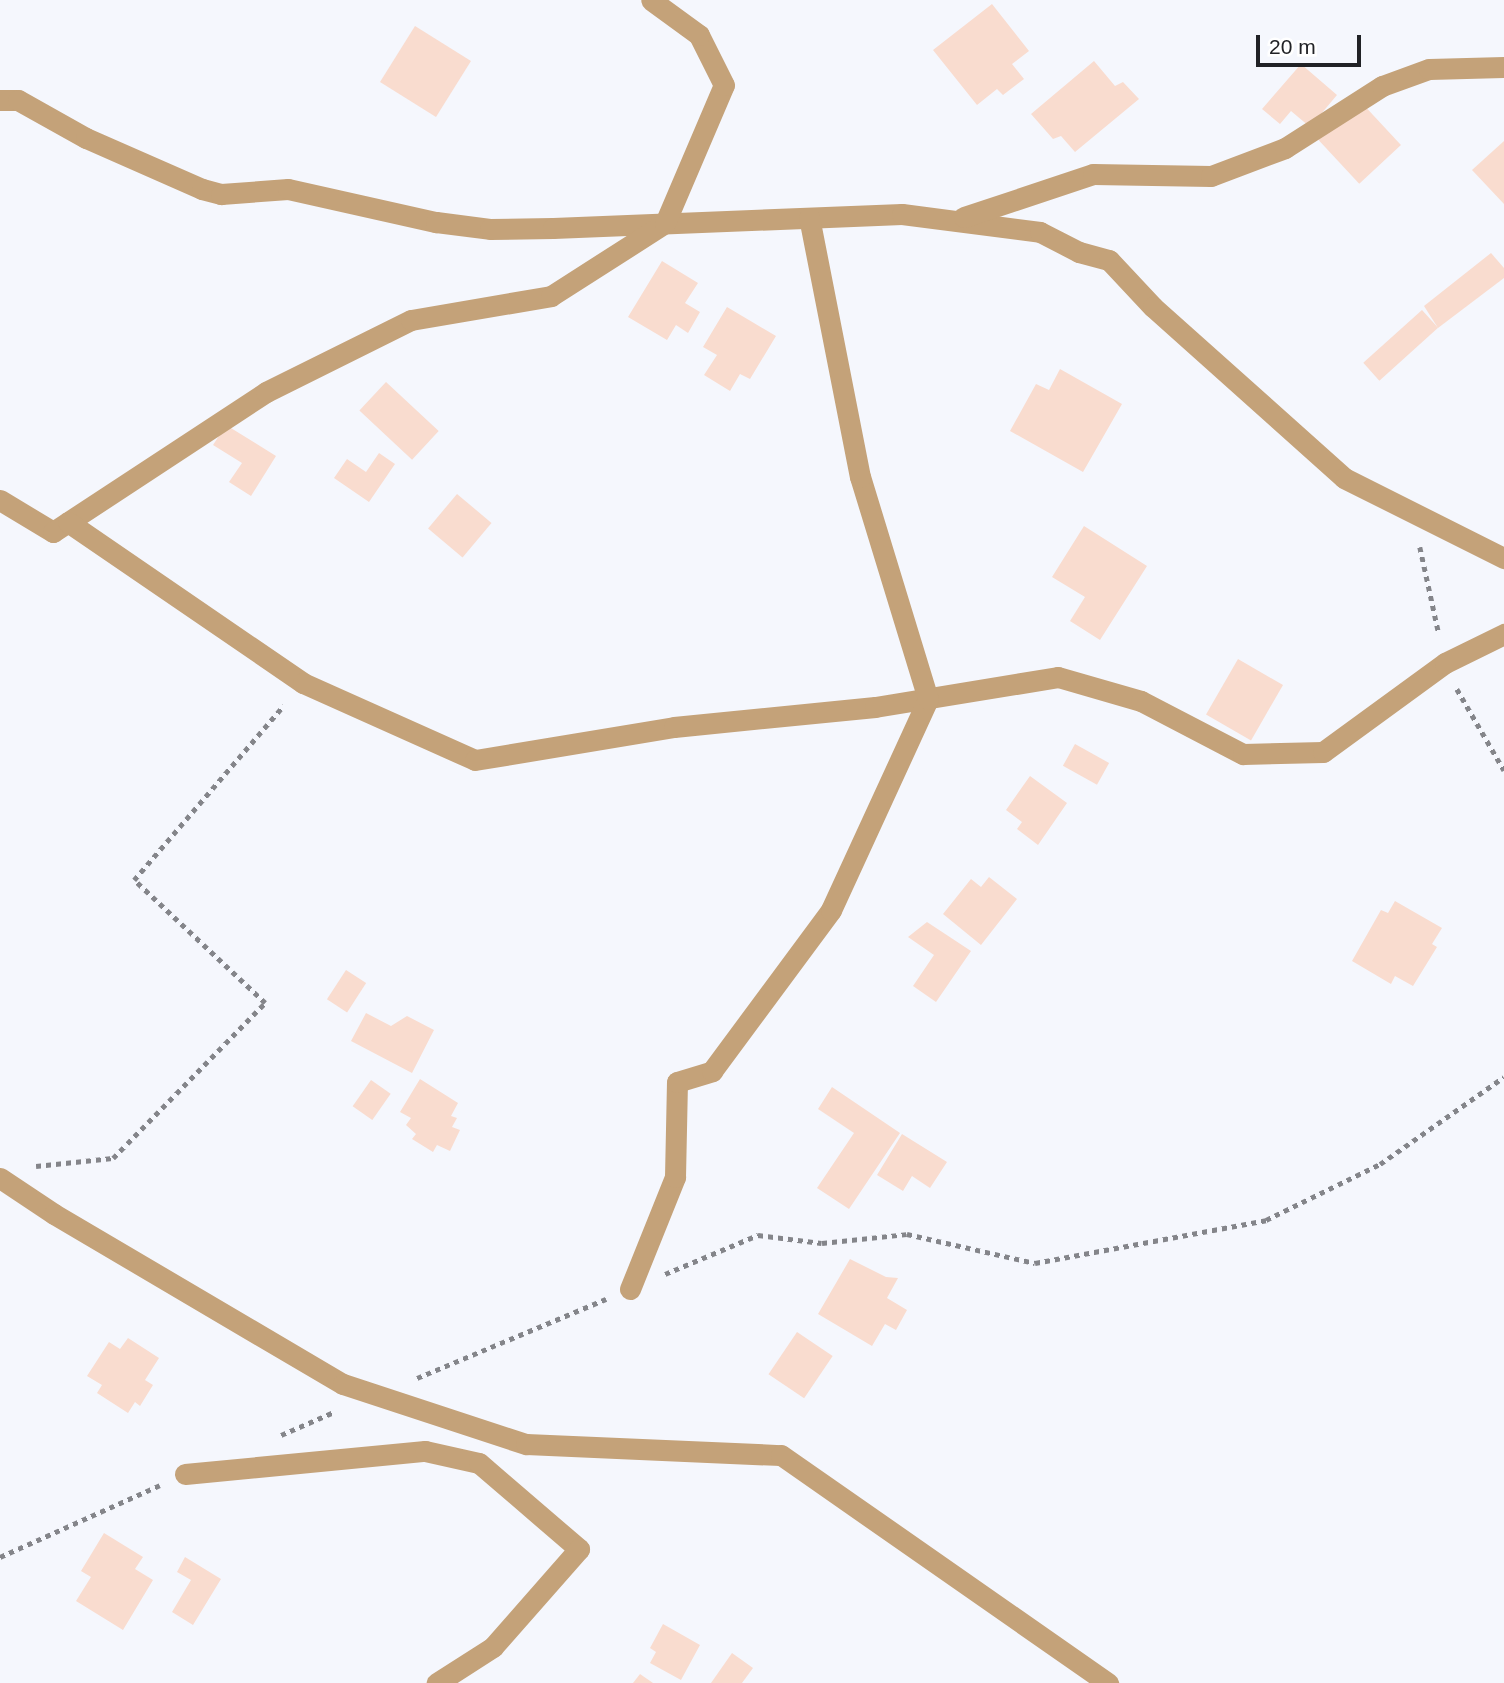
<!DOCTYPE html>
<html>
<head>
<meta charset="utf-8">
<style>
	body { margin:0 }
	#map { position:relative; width:1504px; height:1683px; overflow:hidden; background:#f5f7fd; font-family:Helvetica,sans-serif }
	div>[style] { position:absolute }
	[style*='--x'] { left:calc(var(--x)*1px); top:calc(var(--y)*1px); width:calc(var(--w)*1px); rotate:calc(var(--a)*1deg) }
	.building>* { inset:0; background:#f9dccf; transform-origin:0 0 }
	.path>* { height:4.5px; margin-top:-2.25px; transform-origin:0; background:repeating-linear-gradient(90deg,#84858a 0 5px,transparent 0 10px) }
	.minor>* { height:21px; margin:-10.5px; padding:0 10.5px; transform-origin:10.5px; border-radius:10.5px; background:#c4a279 }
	span { translate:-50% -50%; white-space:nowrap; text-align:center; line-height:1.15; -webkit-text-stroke:5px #fff; paint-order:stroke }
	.scale { position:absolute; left:1256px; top:35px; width:105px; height:32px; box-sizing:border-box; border:4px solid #212226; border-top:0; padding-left:9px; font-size:21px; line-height:24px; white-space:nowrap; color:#212226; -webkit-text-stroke:5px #fff; paint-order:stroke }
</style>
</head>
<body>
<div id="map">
	<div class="building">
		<i style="clip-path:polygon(992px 4px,1029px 51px,1012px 64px,1024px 79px,1003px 95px,997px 89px,977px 105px,933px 50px)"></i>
		<i style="left:415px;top:26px;width:66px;height:66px;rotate:32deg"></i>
		<i style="clip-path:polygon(1094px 61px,1115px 86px,1123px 82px,1139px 99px,1075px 152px,1061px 136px,1053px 139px,1031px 114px)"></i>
		<i style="clip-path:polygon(1301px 64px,1337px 95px,1310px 127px,1291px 111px,1280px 124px,1262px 109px)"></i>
		<i style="left:1360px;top:101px;width:60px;height:57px;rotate:47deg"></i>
		<i style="clip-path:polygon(1504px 141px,1504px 204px,1472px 170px)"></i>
		<i style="clip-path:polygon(1491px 253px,1504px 268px,1504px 278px,1438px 328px,1424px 306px)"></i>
		<i style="clip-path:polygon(662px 261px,698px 283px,685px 303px,700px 312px,688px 333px,676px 325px,667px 340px,628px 317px)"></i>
		<i style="clip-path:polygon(727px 307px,776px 336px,750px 379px,740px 374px,730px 391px,704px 375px,717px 355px,703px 347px)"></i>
		<i style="left:1422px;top:310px;width:24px;height:79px;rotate:48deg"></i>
		<i style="clip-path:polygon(1060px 369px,1122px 404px,1083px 472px,1010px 431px,1036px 384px,1049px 390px)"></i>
		<i style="left:386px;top:382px;width:72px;height:39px;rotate:43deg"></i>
		<i style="clip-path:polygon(226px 425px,276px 456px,251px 496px,229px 482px,242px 463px,213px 445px)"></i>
		<i style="clip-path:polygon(379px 453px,395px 464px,369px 502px,334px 478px,347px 459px,366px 472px)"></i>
		<i style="left:457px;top:494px;width:45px;height:45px;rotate:40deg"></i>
		<i style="clip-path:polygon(1084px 526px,1147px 566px,1100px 640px,1070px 621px,1085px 597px,1052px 577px)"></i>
		<i style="left:1238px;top:659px;width:52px;height:64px;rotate:30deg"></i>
		<i style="left:1075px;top:744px;width:39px;height:25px;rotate:29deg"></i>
		<i style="clip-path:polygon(1030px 776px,1067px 803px,1038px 845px,1017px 829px,1022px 822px,1006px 810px)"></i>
		<i style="clip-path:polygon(989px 877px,1017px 899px,981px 945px,943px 914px,971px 879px,981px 887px)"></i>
		<i style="clip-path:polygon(1395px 901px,1442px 928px,1432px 944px,1437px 947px,1413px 986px,1395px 976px,1391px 984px,1352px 961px,1381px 910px,1388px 913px)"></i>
		<i style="clip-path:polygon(927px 922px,971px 951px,936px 1002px,913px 986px,934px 955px,908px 937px)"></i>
		<i style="left:346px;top:970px;width:24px;height:35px;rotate:33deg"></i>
		<i style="clip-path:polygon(366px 1013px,391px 1026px,407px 1016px,434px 1030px,412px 1073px,351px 1041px)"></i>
		<i style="clip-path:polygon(420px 1079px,458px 1103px,451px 1116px,457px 1118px,452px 1127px,460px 1130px,450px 1151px,437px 1145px,433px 1152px,412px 1139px,416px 1134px,406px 1125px,411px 1118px,400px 1112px)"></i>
		<i style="left:371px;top:1080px;width:24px;height:32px;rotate:35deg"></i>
		<i style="clip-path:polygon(832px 1087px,900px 1133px,849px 1209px,817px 1188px,854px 1133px,818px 1109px)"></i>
		<i style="clip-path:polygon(902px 1134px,947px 1162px,930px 1188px,912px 1176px,903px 1191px,877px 1175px)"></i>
		<i style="clip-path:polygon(850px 1259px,886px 1277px,898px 1278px,887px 1298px,907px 1310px,896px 1330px,885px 1324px,872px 1346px,818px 1314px)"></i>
		<i style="left:797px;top:1332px;width:43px;height:51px;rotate:34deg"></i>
		<i style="clip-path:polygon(128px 1338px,159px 1358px,145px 1380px,153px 1385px,140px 1406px,135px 1402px,128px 1413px,97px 1393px,102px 1385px,87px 1376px,109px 1342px,120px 1349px)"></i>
		<i style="clip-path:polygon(104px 1533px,143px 1557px,135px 1569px,153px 1580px,123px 1630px,76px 1601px,91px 1577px,81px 1571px)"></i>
		<i style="clip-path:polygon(185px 1557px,221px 1579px,193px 1625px,172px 1612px,191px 1580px,177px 1572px)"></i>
		<i style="clip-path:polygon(663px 1624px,700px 1645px,681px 1680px,650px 1663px,656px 1652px,650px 1648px)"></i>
		<i style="clip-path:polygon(732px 1653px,753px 1668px,742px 1683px,711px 1683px)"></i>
		<i style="clip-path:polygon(640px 1674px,653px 1683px,633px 1683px)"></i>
	</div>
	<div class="path">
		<i style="--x:1420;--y:547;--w:89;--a:77.7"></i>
		<i style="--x:1457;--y:689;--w:94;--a:59.9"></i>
		<i style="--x:36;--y:1166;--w:77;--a:-5.9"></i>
		<i style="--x:113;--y:1158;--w:217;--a:-45.6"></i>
		<i style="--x:265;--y:1003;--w:180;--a:-136.8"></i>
		<i style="--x:134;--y:880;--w:230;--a:-49.4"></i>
		<i style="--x:665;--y:1274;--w:101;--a:-22.8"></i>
		<i style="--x:758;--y:1235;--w:64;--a:7.1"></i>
		<i style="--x:822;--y:1243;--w:85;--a:-6"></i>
		<i style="--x:907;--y:1234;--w:131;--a:12.8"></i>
		<i style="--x:1035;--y:1263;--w:235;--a:-10.5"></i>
		<i style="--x:1266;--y:1220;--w:127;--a:-26.2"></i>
		<i style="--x:1380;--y:1164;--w:151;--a:-35.1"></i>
		<i style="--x:417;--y:1378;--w:205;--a:-22.7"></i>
		<i style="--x:281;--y:1435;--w:58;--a:-23.5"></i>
		<i style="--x:0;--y:1557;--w:175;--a:-24.2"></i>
	</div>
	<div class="minor">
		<i style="--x:0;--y:100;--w:18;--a:0"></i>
		<i style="--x:18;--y:100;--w:78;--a:29.2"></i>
		<i style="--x:86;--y:138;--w:127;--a:23.7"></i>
		<i style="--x:202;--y:189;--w:20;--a:15"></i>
		<i style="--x:221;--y:194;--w:67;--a:-4.3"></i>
		<i style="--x:288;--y:189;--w:152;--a:12.6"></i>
		<i style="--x:436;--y:222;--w:54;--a:7.4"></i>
		<i style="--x:490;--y:229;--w:63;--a:-0.9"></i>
		<i style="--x:553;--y:228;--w:349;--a:-2.3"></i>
		<i style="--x:902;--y:214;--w:139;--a:7.4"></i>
		<i style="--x:1040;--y:232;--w:44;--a:27.1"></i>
		<i style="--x:1079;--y:252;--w:31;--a:15"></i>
		<i style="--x:1109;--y:260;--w:64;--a:46.9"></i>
		<i style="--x:1153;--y:307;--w:256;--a:41.8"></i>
		<i style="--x:1344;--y:478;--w:179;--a:26.6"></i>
		<i style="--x:964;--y:217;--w:136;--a:-18.4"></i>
		<i style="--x:1093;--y:174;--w:118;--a:1"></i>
		<i style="--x:1211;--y:176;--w:79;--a:-20.7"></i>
		<i style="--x:1285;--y:148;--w:115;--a:-32.6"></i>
		<i style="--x:1382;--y:86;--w:50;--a:-19.9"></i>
		<i style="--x:1429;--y:69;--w:75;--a:-1.5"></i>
		<i style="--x:0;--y:500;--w:62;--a:31.1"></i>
		<i style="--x:53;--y:532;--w:255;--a:-33.3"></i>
		<i style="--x:266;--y:392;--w:162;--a:-26.4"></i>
		<i style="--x:411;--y:320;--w:142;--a:-9.7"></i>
		<i style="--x:551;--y:296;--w:135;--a:-32.6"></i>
		<i style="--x:665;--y:223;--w:150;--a:-66.9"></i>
		<i style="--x:724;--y:85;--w:56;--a:-116.6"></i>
		<i style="--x:699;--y:35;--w:59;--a:-143.9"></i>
		<i style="--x:68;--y:522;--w:285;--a:34.4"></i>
		<i style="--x:303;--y:683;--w:188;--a:24.1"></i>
		<i style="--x:475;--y:760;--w:202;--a:-9.4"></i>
		<i style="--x:674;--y:727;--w:202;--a:-5.7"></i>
		<i style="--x:875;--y:707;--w:185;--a:-9.3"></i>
		<i style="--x:1058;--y:677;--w:86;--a:16.1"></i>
		<i style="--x:1141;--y:701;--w:115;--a:27.5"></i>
		<i style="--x:1243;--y:754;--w:80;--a:-1.4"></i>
		<i style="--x:1323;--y:752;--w:151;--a:-36.1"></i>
		<i style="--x:1445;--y:663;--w:66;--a:-26.2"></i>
		<i style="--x:0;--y:1178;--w:65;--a:33.7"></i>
		<i style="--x:54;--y:1214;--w:335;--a:30.5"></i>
		<i style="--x:343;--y:1384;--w:193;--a:18.2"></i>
		<i style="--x:526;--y:1444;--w:255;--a:2.5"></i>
		<i style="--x:781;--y:1455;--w:399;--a:34.9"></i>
		<i style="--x:630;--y:1289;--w:121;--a:-68.1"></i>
		<i style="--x:675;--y:1177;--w:95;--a:-88.8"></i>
		<i style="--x:677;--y:1082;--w:37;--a:-17"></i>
		<i style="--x:712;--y:1071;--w:200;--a:-53.5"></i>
		<i style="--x:831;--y:910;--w:232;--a:-65.3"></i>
		<i style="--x:928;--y:699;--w:232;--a:-107"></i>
		<i style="--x:860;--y:477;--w:264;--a:-101.1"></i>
		<i style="--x:185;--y:1474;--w:241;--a:-5.5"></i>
		<i style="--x:425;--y:1451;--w:55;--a:12.5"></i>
		<i style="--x:479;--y:1463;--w:132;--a:40.7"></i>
		<i style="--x:579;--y:1549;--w:130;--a:131.3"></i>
		<i style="--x:493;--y:1647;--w:67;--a:147.3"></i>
	</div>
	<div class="scale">20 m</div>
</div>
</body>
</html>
